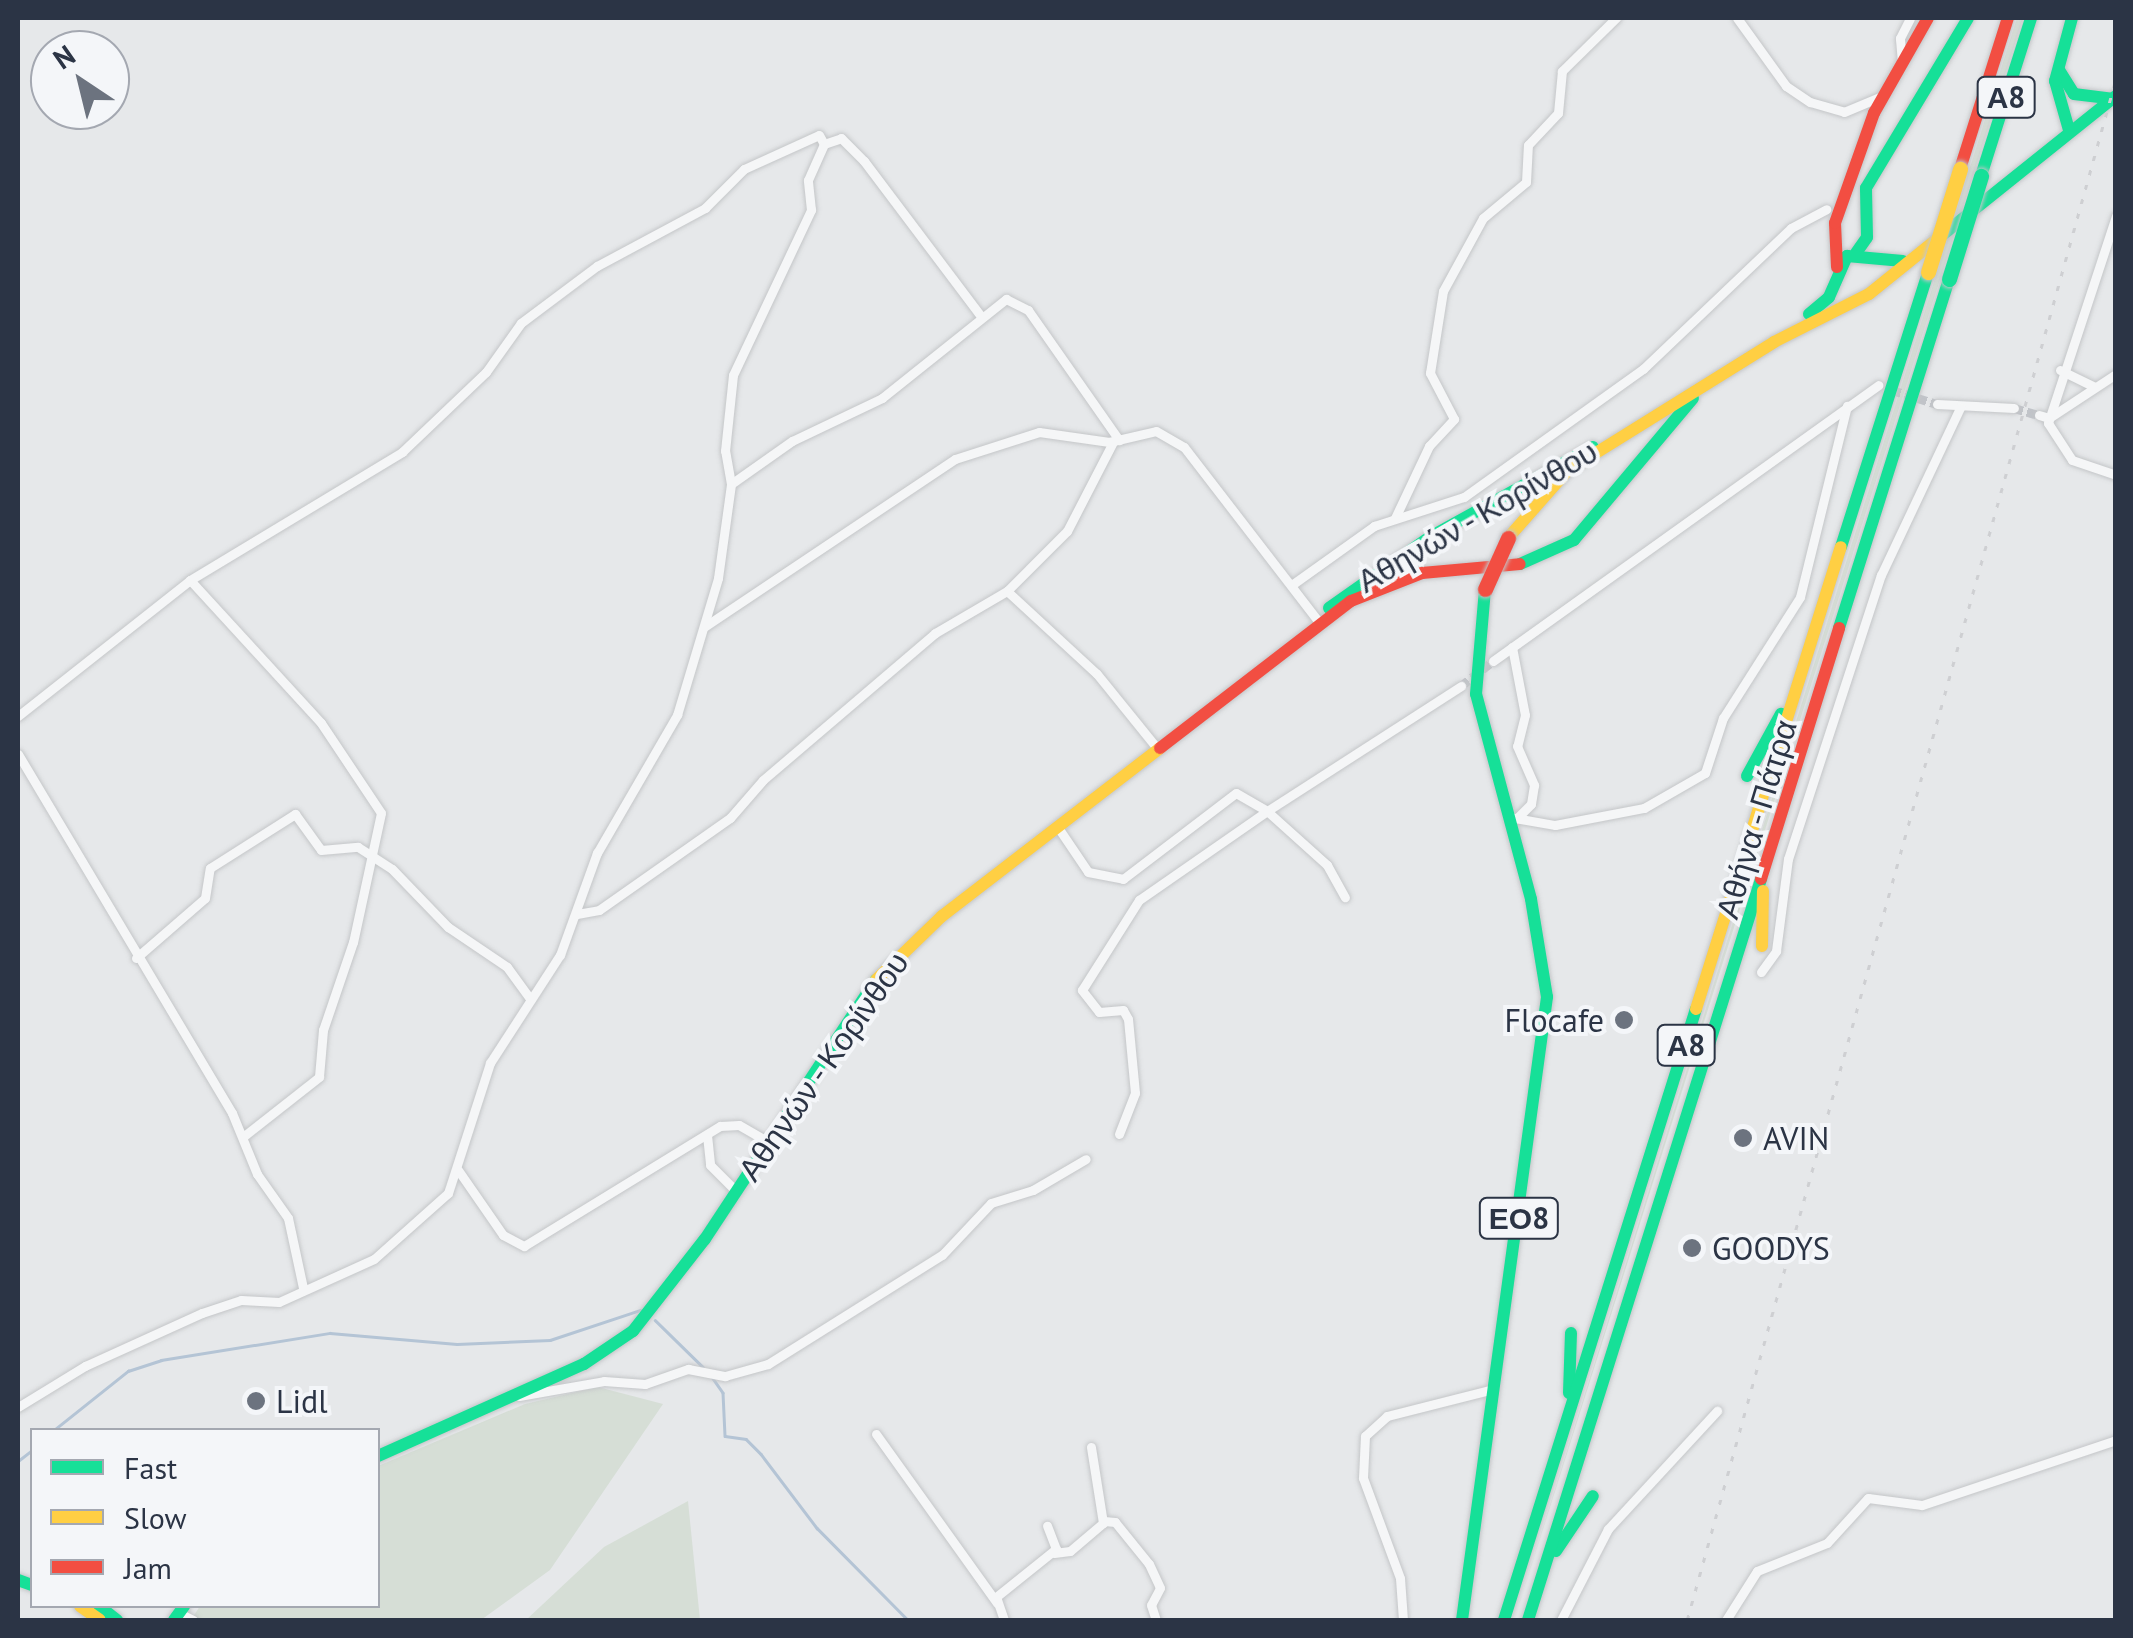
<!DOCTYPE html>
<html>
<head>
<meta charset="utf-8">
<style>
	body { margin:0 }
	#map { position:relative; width:2133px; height:1638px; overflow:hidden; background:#e6e8ea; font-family:"PT Sans",sans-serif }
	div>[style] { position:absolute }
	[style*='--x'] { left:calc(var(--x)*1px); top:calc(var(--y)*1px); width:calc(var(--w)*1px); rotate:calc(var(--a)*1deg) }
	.green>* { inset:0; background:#d6ded6 }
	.stream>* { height:2.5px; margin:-1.25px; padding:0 1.25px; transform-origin:1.25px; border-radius:1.25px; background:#b4c4d5 }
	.street-tunnel>* { height:9px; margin-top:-4.5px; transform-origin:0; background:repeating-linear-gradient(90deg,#c1c4c9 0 9px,transparent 0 13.5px) }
	.roads { filter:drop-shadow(0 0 2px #c4c6c8) drop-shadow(0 0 2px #c4c6c8) }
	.street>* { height:9px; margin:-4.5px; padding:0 4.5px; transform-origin:4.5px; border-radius:4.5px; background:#f5f6f7 }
	.fast>* { height:12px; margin:-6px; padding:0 6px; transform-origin:6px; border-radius:6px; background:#16e098 }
	.slow>* { height:12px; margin:-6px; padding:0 6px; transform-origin:6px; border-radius:6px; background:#ffcf43 }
	.jam>* { height:12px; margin:-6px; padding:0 6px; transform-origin:6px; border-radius:6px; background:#f24e42 }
	.rail>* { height:2.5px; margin-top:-1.25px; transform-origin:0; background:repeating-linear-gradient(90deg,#cecfd2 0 5px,transparent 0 15px) }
	.bridges { filter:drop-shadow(0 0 2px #c2c5c8) drop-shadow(0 0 2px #c2c5c8) }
	.fast-bridge>* { height:15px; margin:-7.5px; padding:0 7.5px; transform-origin:7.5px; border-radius:7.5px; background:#16e098 }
	.slow-bridge>* { height:15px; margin:-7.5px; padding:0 7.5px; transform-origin:7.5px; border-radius:7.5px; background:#ffcf43 }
	.jam-bridge>* { height:15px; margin:-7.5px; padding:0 7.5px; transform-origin:7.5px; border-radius:7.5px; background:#f24e42 }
	.dots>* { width:28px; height:28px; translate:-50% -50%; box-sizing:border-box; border:5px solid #f4f6f9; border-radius:50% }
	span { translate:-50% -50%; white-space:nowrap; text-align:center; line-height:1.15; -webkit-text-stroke:8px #f4f6f9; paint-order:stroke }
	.shield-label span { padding:2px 8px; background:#f4f6f9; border:2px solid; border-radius:8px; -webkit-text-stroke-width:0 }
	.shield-label { font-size:30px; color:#2b3445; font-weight:700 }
	.street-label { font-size:32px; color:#2b3445 }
	.poi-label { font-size:32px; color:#2b3445 }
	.right { translate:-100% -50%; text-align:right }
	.left { translate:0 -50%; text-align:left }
	.frame { position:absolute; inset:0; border:20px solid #2b3445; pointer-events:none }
	.legend { position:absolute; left:30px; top:1428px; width:350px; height:180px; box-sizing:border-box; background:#f4f6f9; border:2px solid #a4a8b1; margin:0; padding:12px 18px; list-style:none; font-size:30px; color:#2b3445 }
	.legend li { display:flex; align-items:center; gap:20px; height:50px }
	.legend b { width:50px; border:2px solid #a4a8b1 }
	.north { position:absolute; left:30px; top:30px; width:100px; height:100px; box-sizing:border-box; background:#f4f6f9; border:2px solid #a4a8b1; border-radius:50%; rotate:325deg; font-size:28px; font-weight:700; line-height:40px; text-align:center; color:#2b3445 }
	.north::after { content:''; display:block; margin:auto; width:35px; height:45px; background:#6c737f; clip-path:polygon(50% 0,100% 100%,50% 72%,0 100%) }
</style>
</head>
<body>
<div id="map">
	<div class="green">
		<i style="clip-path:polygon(2017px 18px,2023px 18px,1514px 1620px,1983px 126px)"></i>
		<i style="clip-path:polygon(598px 1387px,663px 1404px,550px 1570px,481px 1620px,191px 1620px,200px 1606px,378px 1606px,378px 1466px,525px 1404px)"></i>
		<i style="clip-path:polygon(688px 1501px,700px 1620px,526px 1620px,604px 1547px)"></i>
	</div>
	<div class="stream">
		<i style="--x:655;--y:1320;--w:67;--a:44.4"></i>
		<i style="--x:712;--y:1377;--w:19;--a:55"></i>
		<i style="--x:723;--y:1393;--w:43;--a:87.3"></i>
		<i style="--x:725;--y:1436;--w:21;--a:8"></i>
		<i style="--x:746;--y:1439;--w:21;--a:45"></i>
		<i style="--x:761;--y:1454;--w:93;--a:52.9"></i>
		<i style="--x:817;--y:1528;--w:129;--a:45.3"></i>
		<i style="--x:54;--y:1430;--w:95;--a:-38.6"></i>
		<i style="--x:128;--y:1371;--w:35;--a:-18"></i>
		<i style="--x:161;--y:1360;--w:171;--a:-9.1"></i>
		<i style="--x:330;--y:1333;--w:127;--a:5"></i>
		<i style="--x:457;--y:1344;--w:93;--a:-2.5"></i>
		<i style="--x:550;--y:1340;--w:95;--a:-18.4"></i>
		<i style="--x:18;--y:1461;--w:18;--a:-38"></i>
	</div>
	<div class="street-tunnel">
		<i style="--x:1892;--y:390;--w:47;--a:17.3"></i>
		<i style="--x:2014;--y:408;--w:26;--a:16"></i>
		<i style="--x:1461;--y:686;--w:41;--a:-38"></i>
	</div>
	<div class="roads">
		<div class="street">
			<i style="--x:1737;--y:18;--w:84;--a:54.2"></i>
			<i style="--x:1786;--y:86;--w:29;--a:34"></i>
			<i style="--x:1810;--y:102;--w:35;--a:16"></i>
			<i style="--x:1844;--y:112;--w:41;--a:-22.8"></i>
			<i style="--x:1902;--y:62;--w:24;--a:-95"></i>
			<i style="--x:1900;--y:38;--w:22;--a:-63"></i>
			<i style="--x:2116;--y:216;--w:218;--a:108.2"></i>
			<i style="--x:2048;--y:423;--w:44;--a:57"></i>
			<i style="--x:2072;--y:460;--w:46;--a:18.8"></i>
			<i style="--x:2060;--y:370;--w:39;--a:26"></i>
			<i style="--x:1937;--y:404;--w:77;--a:3"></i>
			<i style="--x:2039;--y:415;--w:10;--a:17"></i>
			<i style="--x:2049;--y:418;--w:80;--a:-33.3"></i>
			<i style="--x:1113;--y:442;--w:100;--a:117.3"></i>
			<i style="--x:1067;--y:531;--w:85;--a:135"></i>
			<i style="--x:1007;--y:591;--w:122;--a:42.7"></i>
			<i style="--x:1097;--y:674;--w:95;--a:51"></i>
			<i style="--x:731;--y:484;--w:75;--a:-35.2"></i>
			<i style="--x:792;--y:441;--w:100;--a:-25.5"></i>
			<i style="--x:882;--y:398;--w:159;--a:-38.6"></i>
			<i style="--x:1006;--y:299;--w:25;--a:27"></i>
			<i style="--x:1028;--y:310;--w:159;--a:55"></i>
			<i style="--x:1395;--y:518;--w:80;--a:-64.7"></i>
			<i style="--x:1429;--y:446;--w:37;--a:-47"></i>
			<i style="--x:1454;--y:419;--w:52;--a:-117.6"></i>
			<i style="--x:1430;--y:373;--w:83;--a:-81"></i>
			<i style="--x:1443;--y:291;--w:83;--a:-61.3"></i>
			<i style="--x:1483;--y:218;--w:56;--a:-39.9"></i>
			<i style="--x:1526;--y:182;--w:37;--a:-87"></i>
			<i style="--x:1528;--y:145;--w:44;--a:-46.8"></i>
			<i style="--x:1558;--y:113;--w:42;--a:-84.6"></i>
			<i style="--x:1562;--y:71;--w:76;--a:-44.5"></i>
			<i style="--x:190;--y:580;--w:194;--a:47.5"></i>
			<i style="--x:321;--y:723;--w:108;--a:56.3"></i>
			<i style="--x:381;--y:813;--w:132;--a:102.2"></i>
			<i style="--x:353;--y:942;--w:93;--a:108.8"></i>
			<i style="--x:323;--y:1030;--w:47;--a:94.9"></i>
			<i style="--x:319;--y:1077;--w:95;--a:141.8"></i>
			<i style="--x:1293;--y:584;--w:100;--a:-35.6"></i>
			<i style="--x:1374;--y:526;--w:95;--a:-17.9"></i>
			<i style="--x:1464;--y:497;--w:220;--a:-35.6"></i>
			<i style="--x:1643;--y:369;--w:204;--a:-43.6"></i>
			<i style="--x:1791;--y:228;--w:40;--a:-28"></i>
			<i style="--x:704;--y:627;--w:302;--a:-33.8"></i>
			<i style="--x:955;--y:459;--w:88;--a:-17.8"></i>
			<i style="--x:1039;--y:432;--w:71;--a:8.1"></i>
			<i style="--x:1109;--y:442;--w:48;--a:-13.2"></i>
			<i style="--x:1156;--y:431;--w:32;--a:30"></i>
			<i style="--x:1184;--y:447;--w:221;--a:52.4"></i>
			<i style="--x:1512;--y:647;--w:69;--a:79.2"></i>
			<i style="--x:1525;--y:715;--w:32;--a:104"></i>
			<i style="--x:1517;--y:746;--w:43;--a:66.4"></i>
			<i style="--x:1534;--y:785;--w:19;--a:99"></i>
			<i style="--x:1531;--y:804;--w:18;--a:135"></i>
			<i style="--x:1493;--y:661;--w:474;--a:-35.6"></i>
			<i style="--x:18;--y:716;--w:219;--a:-38.3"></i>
			<i style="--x:190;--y:580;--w:248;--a:-31.1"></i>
			<i style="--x:402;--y:452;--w:116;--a:-43.6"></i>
			<i style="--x:486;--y:372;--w:60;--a:-54.5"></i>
			<i style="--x:521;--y:323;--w:95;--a:-36.9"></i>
			<i style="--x:597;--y:266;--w:123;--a:-28.2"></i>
			<i style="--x:705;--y:208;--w:55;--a:-45"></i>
			<i style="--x:744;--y:169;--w:82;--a:-24.4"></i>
			<i style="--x:819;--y:135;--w:10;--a:61"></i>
			<i style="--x:18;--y:754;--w:418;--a:59.2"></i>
			<i style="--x:232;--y:1113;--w:66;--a:67.7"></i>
			<i style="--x:257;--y:1174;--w:54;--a:54.8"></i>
			<i style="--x:288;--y:1218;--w:72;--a:77.9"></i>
			<i style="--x:1509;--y:817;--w:47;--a:9.9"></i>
			<i style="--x:1555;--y:825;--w:91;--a:-10.8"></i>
			<i style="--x:1644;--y:808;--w:70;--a:-29.8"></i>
			<i style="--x:1705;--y:773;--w:58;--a:-71.9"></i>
			<i style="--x:1723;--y:718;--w:143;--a:-57.5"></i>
			<i style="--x:1800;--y:597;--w:197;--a:-76.2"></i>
			<i style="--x:1057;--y:826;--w:55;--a:56"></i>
			<i style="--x:1088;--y:872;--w:36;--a:11"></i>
			<i style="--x:1123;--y:879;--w:142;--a:-37.3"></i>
			<i style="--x:1236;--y:793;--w:36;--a:30"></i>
			<i style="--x:1267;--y:811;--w:231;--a:-32.8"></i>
			<i style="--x:577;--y:914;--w:22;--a:-10"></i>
			<i style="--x:599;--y:910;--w:160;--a:-35.1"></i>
			<i style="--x:730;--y:818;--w:50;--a:-49"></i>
			<i style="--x:763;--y:780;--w:226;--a:-40.5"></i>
			<i style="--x:935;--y:633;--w:83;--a:-30.3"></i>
			<i style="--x:136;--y:958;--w:91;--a:-41"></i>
			<i style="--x:205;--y:898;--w:30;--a:-81"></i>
			<i style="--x:210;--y:868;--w:101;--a:-32.4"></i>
			<i style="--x:295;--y:814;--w:44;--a:54.2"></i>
			<i style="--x:321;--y:850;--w:37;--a:-5"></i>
			<i style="--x:358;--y:847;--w:40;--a:32.9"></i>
			<i style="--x:392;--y:869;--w:81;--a:46"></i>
			<i style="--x:448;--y:927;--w:71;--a:34.1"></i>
			<i style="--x:507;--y:967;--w:37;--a:54"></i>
			<i style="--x:1761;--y:972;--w:26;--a:-54"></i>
			<i style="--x:1776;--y:951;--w:93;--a:-82.6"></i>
			<i style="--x:1788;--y:859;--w:299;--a:-71.9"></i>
			<i style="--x:1881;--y:575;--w:185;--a:-64.7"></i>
			<i style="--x:1119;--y:1134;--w:44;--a:-68.7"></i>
			<i style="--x:1135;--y:1093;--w:74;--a:-95.4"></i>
			<i style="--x:1128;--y:1019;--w:10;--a:-119"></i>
			<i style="--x:1123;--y:1010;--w:24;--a:175"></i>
			<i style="--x:1099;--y:1012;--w:28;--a:-128"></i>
			<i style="--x:1082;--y:990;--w:107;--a:-57.7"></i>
			<i style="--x:1139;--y:900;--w:156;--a:-34.8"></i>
			<i style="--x:1267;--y:811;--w:81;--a:42"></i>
			<i style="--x:1327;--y:865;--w:37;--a:61"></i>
			<i style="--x:707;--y:1135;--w:30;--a:84"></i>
			<i style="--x:710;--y:1165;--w:35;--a:45"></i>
			<i style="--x:458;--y:1170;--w:79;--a:55.3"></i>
			<i style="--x:503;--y:1235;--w:24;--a:28"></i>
			<i style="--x:524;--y:1246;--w:230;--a:-31.5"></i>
			<i style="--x:720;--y:1126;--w:19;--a:-3"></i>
			<i style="--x:739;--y:1125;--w:32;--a:30"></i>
			<i style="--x:519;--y:1396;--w:86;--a:-10"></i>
			<i style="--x:604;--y:1381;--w:41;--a:4.2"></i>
			<i style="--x:645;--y:1384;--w:46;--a:-19.2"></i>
			<i style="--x:688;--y:1369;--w:38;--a:11"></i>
			<i style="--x:725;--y:1376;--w:45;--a:-15.6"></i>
			<i style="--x:768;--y:1364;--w:205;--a:-32.1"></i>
			<i style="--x:942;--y:1255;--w:71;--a:-46.7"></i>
			<i style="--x:991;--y:1203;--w:44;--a:-17.2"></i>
			<i style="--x:1033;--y:1190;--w:61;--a:-30.3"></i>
			<i style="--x:18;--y:1407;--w:79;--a:-31.5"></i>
			<i style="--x:85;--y:1366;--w:128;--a:-24.4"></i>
			<i style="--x:202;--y:1313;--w:41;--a:-18.4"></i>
			<i style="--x:241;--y:1300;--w:38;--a:3"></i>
			<i style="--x:279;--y:1302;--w:104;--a:-24.4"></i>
			<i style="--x:374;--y:1259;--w:99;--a:-41.7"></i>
			<i style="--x:448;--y:1193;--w:137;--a:-72.1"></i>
			<i style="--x:490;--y:1063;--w:129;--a:-57.1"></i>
			<i style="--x:560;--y:955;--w:109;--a:-70.1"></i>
			<i style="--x:597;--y:853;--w:160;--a:-59.9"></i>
			<i style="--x:677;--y:715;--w:143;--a:-73.3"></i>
			<i style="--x:718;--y:578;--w:95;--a:-82.1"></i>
			<i style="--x:731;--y:484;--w:34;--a:-100"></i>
			<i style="--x:725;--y:451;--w:76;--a:-84"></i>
			<i style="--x:733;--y:375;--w:183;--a:-64.7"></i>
			<i style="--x:811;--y:210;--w:30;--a:-96"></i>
			<i style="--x:808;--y:180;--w:39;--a:-66"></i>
			<i style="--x:824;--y:144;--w:18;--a:-19"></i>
			<i style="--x:841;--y:138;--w:33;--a:45"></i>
			<i style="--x:864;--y:161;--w:194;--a:53"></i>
			<i style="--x:876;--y:1434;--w:208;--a:54.4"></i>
			<i style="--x:1104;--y:1521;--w:11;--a:5"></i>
			<i style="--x:1115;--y:1522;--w:54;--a:51"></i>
			<i style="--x:1149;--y:1564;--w:26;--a:65"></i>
			<i style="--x:1160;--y:1588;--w:19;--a:118"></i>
			<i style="--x:1151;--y:1605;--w:16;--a:72"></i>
			<i style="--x:1054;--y:1553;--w:16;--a:-7"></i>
			<i style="--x:1070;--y:1551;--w:43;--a:-40.3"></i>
			<i style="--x:1103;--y:1523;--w:77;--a:-99"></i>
			<i style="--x:185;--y:1616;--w:9;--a:27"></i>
			<i style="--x:1004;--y:1620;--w:24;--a:-109"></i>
			<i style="--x:996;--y:1597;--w:77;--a:-38.7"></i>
			<i style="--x:1056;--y:1549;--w:25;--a:-111"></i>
			<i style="--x:1403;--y:1620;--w:42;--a:-94.1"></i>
			<i style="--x:1400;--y:1578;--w:107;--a:-110.3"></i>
			<i style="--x:1363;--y:1478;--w:42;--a:-87.3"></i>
			<i style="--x:1365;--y:1436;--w:30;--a:-42"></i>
			<i style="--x:1387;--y:1416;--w:110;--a:-14.2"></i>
			<i style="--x:1561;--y:1620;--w:102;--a:-62.7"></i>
			<i style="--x:1608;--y:1529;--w:161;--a:-47.3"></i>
			<i style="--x:1726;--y:1620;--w:58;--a:-57.7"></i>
			<i style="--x:1757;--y:1571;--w:75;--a:-21.8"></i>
			<i style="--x:1827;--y:1543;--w:61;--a:-47.7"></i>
			<i style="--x:1868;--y:1498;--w:54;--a:7.4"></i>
			<i style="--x:1922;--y:1505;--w:205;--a:-18.5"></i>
		</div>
		<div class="fast">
			<i style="--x:2059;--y:70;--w:28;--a:58"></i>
			<i style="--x:2074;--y:94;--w:38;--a:7"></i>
			<i style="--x:2069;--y:130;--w:51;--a:-105.9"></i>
			<i style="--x:2055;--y:81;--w:65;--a:-74.9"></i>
			<i style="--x:1981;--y:176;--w:166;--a:-72.4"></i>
			<i style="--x:1936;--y:240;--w:231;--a:-38.7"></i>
			<i style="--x:1856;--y:253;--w:19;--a:-55"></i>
			<i style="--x:1867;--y:237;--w:49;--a:-91.2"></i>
			<i style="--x:1866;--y:188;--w:198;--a:-59"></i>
			<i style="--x:1809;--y:314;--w:26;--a:-40"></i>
			<i style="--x:1829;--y:297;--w:45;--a:-66.3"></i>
			<i style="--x:1847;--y:256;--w:56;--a:5.1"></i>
			<i style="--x:1841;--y:547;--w:288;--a:-72.4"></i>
			<i style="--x:1520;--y:564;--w:59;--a:-24"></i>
			<i style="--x:1574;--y:540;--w:185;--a:-50"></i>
			<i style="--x:1329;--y:608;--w:123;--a:-35.1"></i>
			<i style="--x:1430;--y:537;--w:186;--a:-28.9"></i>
			<i style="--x:1839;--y:628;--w:366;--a:-72.5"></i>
			<i style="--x:1747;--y:776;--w:71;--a:-61.3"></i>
			<i style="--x:1569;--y:1393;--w:60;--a:-88.1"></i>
			<i style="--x:378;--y:1456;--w:226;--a:-24.1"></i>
			<i style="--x:584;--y:1364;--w:59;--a:-34"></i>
			<i style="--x:633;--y:1331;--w:117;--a:-52"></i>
			<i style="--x:705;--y:1239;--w:310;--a:-56.6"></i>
			<i style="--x:1556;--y:1551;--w:66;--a:-56.1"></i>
			<i style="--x:18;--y:1580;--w:15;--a:20"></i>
			<i style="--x:99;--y:1606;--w:23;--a:38"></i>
			<i style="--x:174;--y:1620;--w:17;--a:-54"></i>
			<i style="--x:1462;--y:1620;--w:629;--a:-82.23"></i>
			<i style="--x:1547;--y:997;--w:99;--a:-99.3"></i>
			<i style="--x:1531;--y:899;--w:212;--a:-105"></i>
			<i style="--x:1476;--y:694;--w:105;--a:-85.1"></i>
			<i style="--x:1504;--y:1620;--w:640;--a:-72.56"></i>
			<i style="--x:1528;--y:1620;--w:777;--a:-72.54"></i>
		</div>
		<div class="slow">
			<i style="--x:1508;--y:538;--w:89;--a:-48.6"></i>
			<i style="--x:1567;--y:471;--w:244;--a:-31.9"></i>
			<i style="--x:1774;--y:342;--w:106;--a:-26.8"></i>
			<i style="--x:1869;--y:294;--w:86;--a:-38.9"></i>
			<i style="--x:1762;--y:946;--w:55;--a:-89"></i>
			<i style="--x:876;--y:980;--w:92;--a:-44.1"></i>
			<i style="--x:942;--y:916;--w:275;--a:-37.6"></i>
			<i style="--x:1696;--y:1009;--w:484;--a:-72.6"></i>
			<i style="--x:80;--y:1606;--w:24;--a:35"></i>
		</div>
		<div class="jam">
			<i style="--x:1960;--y:169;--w:158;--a:-72.4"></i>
			<i style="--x:1837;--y:267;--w:44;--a:-92.6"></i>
			<i style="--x:1835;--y:223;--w:117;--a:-70.5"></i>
			<i style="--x:1874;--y:113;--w:109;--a:-60.4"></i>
			<i style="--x:1160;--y:748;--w:241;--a:-37.6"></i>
			<i style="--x:1351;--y:601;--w:76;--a:-21.5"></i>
			<i style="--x:1422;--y:573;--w:98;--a:-5.2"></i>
			<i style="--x:1761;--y:879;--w:263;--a:-72.7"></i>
		</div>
	</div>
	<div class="rail">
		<i style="--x:1687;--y:1620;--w:1601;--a:-74.45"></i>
	</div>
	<div class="bridges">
		<div class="fast-bridge">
			<i style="--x:1949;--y:279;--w:108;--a:-72.7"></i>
		</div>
		<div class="slow-bridge">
			<i style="--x:1928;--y:272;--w:108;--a:-72.7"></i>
		</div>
		<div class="jam-bridge">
			<i style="--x:1485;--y:589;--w:56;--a:-65.7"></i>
		</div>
	</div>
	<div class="dots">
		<i style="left:1624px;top:1020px;background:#6c737f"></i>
		<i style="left:1743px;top:1138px;background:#6c737f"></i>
		<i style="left:1692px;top:1248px;background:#6c737f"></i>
		<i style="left:256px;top:1401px;background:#6c737f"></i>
	</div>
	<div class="shield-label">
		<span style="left:2006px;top:97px">Α8</span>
		<span style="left:1686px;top:1045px">Α8</span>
		<span style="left:1519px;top:1218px">ΕΟ8</span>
	</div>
	<div class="street-label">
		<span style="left:1477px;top:516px;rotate:-30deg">Αθηνών - Κορίνθου</span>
		<span style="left:1756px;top:819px;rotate:-73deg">Αθήνα - Πάτρα</span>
		<span style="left:823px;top:1066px;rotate:-55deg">Αθηνών - Κορίνθου</span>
	</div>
	<div class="poi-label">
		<span class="right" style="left:1604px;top:1020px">Flocafe</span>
		<span class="left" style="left:1763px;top:1138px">AVIN</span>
		<span class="left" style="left:1712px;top:1248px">GOODYS</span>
		<span class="left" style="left:276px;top:1401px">Lidl</span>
	</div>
	<div class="frame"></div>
	<ul class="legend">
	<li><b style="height:12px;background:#16e098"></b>Fast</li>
	<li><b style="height:12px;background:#ffcf43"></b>Slow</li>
	<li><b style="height:12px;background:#f24e42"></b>Jam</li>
	</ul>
	<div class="north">N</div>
</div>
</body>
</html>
